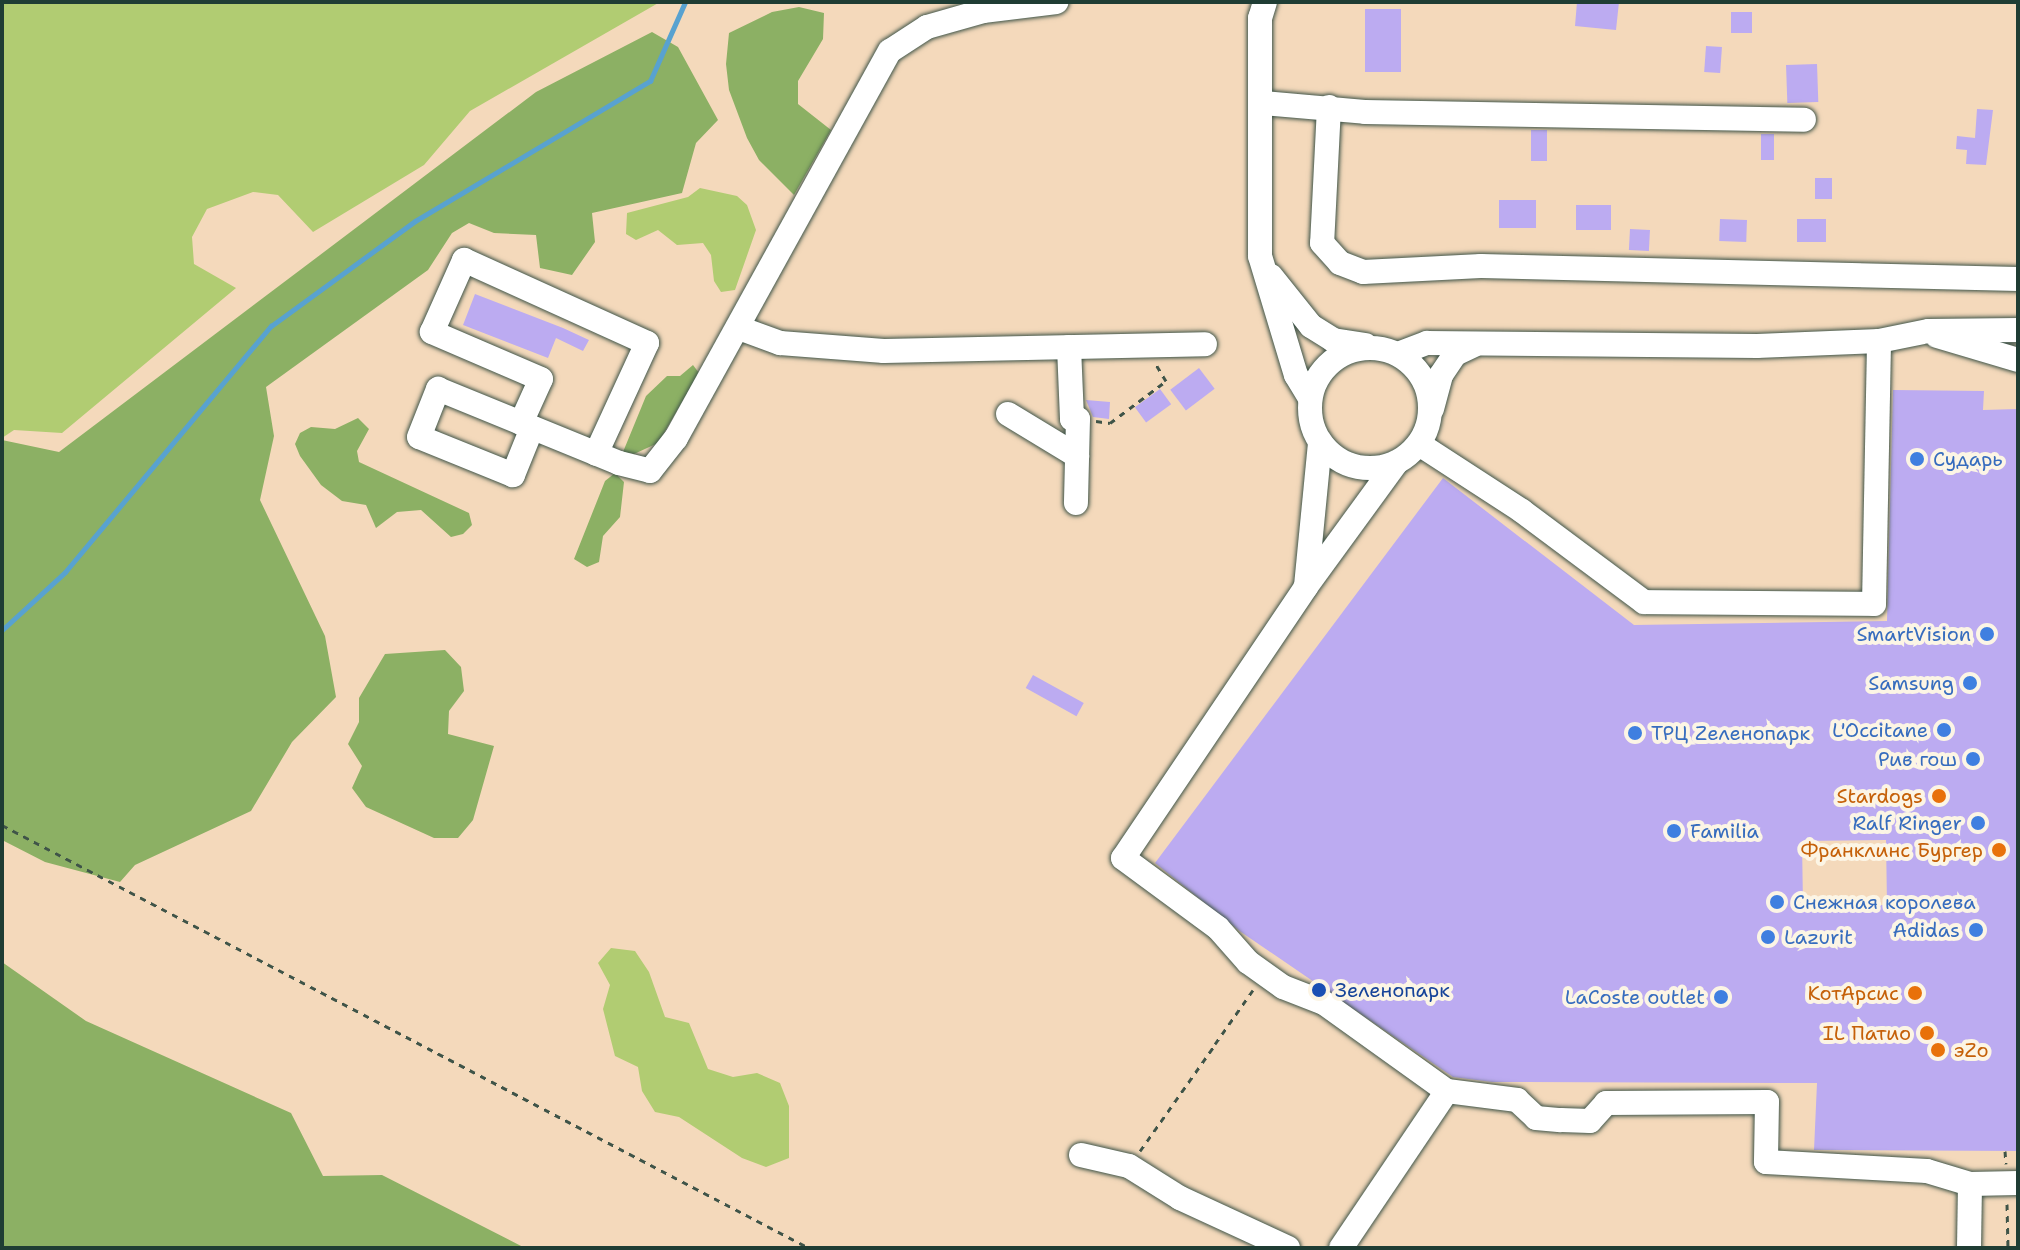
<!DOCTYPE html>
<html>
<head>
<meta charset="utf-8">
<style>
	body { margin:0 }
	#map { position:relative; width:2020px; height:1250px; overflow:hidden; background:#f4d9bb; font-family:"Shantell Sans",sans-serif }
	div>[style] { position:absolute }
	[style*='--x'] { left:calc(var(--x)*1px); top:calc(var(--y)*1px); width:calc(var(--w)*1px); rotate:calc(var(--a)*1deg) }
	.green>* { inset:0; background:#b1cc72 }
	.forest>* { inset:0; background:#8cb064 }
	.stream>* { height:5px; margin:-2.5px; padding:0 2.5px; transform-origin:2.5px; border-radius:2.5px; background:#58a2d0 }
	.building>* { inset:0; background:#bcabf1; transform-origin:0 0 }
	.path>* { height:3px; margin-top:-1.5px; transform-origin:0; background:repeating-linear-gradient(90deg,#3f5448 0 6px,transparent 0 12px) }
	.roads { filter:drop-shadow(0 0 2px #3f5448) drop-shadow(0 0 2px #3f5448) }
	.minor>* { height:24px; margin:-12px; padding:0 12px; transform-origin:12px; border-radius:12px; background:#fff }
	.minor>.ring { margin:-12px; padding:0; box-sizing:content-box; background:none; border:24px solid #fff; border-radius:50% }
	.dots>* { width:22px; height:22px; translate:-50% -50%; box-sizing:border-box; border:4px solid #fcf5e5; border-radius:50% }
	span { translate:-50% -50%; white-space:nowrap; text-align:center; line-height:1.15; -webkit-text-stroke:8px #fcf5e5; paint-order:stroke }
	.shop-label { font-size:20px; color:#366cbe }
	.left { translate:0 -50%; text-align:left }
	.right { translate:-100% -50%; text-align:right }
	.food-label { font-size:20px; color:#c56008 }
	.transit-label { font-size:20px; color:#164399 }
	.frame { position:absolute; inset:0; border:4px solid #1f3d34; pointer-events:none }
</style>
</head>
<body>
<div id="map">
	<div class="green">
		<i style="clip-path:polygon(2px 2px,660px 2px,470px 111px,424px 165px,313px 232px,278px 195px,253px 192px,207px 209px,192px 237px,194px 264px,236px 288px,62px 433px,14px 430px,2px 438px)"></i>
		<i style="clip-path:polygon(700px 188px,737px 196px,747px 205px,756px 230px,735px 290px,721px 292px,714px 281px,711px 255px,703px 243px,677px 245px,658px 230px,636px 240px,626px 234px,627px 213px,688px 197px)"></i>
		<i style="clip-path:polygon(611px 948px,635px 951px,649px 972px,665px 1017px,689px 1023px,708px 1069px,733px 1077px,757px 1073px,780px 1083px,789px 1106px,789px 1158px,766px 1167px,742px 1158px,679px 1117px,655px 1112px,642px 1091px,638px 1067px,615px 1056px,603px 1009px,610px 985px,598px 963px)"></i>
	</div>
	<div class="forest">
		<i style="clip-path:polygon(799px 7px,824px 13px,823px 39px,798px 81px,798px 104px,831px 130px,794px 195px,759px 160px,747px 138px,729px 90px,726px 64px,729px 33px,772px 12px)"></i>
		<i style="clip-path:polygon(652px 32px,678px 47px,718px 120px,696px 143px,682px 193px,592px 213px,595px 242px,572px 275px,540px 268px,536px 235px,494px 233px,469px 223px,452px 233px,428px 270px,266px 387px,274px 436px,260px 500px,325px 636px,336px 697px,292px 742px,251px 811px,135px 865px,120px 882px,45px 862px,2px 840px,2px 440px,59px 452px,536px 92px)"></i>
		<i style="clip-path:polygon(693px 365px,699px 373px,658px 443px,634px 454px,623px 452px,646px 396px,667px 376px,680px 376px)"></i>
		<i style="clip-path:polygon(358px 418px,369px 429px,357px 451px,359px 462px,469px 513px,472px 525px,463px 534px,451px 537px,421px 510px,397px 512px,376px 528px,366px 505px,342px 501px,321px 485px,300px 456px,295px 444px,300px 433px,311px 427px,335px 429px)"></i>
		<i style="clip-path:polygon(615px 473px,624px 482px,620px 517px,603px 536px,599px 562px,587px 567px,574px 559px,605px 481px)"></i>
		<i style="clip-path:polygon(445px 650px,461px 667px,464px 691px,449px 711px,448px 734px,494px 746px,473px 820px,458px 838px,434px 838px,366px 807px,352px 788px,362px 766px,348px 744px,359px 722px,359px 698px,385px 654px)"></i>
		<i style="clip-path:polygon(2px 962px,86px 1021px,291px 1113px,323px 1176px,382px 1175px,525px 1248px,2px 1248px)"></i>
	</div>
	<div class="stream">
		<i style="--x:2;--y:630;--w:86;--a:-42.6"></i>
		<i style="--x:65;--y:572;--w:321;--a:-50.1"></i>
		<i style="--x:271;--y:326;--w:178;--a:-36.1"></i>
		<i style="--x:415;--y:221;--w:274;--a:-30.8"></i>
		<i style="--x:650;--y:81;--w:86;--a:-66.1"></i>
	</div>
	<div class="building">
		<i style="clip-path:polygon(1577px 2px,1619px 2px,1616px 30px,1575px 26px)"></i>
		<i style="left:1365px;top:9px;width:36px;height:63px"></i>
		<i style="left:1731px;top:12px;width:21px;height:21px"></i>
		<i style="left:1706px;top:46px;width:16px;height:26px;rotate:4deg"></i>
		<i style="left:1817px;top:64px;width:38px;height:31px;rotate:88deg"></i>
		<i style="clip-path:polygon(1977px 109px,1993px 110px,1986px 165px,1966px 164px,1967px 150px,1956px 149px,1957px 136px,1975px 138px)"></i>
		<i style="left:1531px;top:130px;width:16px;height:31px"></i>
		<i style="left:1761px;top:134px;width:13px;height:26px"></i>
		<i style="left:1832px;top:178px;width:21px;height:17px;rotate:90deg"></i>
		<i style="left:1499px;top:200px;width:37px;height:28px"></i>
		<i style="left:1576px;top:205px;width:35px;height:25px"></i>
		<i style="left:1720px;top:219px;width:27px;height:22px;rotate:2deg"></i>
		<i style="left:1797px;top:219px;width:29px;height:23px"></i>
		<i style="left:1630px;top:229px;width:20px;height:21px;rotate:3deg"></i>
		<i style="clip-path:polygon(475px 294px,563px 328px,589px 340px,583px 351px,556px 338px,548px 358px,463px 325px)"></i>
		<i style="left:1199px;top:368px;width:26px;height:36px;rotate:53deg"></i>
		<i style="left:1160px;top:389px;width:19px;height:31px;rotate:54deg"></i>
		<i style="clip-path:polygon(evenodd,1893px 390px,1984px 391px,1983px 410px,2018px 409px,2018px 1151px,1814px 1150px,1817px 1083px,1492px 1082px,1453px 1077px,1241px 932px,1155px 863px,1443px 478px,1634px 625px,1887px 621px,1893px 390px,1886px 840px,1887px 905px,1803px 906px,1802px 841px,1886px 840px)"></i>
		<i style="clip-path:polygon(1086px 400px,1110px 402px,1109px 419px,1093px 417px)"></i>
		<i style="left:1033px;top:675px;width:58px;height:15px;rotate:29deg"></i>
	</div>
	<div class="path">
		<i style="--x:1096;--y:421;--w:14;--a:8"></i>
		<i style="--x:1110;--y:423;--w:70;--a:-36.9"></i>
		<i style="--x:1166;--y:381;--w:21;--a:-121"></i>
		<i style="--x:2;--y:825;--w:911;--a:27.66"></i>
		<i style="--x:1215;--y:1044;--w:66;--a:-54.9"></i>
		<i style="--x:1140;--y:1151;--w:128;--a:-54.8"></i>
		<i style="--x:2005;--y:1151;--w:13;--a:86"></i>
		<i style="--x:2007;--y:1204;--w:44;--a:88.7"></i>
	</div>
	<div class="roads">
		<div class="minor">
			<i style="--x:1265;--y:2;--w:17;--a:107"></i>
			<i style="--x:1260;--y:18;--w:238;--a:90"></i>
			<i style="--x:1260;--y:256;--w:124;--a:73.2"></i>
			<i style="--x:1296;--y:375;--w:27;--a:59"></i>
			<i style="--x:1263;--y:103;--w:102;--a:5"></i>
			<i style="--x:1365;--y:112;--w:439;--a:1"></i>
			<i style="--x:1329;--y:107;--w:136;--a:92.9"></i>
			<i style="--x:1322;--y:243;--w:27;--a:48"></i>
			<i style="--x:1340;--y:263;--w:25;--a:21"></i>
			<i style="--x:1363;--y:272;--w:118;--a:-2.9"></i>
			<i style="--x:1481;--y:266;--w:537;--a:1.39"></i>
			<i style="--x:1271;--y:276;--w:64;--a:51.3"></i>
			<i style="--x:1311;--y:326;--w:26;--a:32"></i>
			<i style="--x:1333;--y:340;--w:33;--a:9"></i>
			<i style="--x:739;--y:328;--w:44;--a:20.1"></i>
			<i style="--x:780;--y:343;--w:104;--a:4.4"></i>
			<i style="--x:884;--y:351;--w:321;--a:-1.2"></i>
			<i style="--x:1937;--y:336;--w:84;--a:16.5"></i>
			<i style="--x:1069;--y:347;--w:72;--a:87.6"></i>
			<i style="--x:1072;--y:419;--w:6;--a:0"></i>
			<i style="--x:1078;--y:419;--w:84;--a:91.4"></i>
			<i class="ring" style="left:1310px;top:348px;width:96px;height:96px"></i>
			<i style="--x:1398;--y:354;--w:31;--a:-21"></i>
			<i style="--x:1427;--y:343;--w:330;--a:0.5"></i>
			<i style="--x:1757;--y:346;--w:122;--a:-2.3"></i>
			<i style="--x:1879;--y:341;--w:50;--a:-11.5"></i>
			<i style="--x:1928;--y:331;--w:90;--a:-0.6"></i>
			<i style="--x:1432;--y:409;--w:35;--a:-75"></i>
			<i style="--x:1441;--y:375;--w:25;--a:-56"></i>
			<i style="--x:1455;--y:354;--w:21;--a:-25"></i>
			<i style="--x:1008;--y:414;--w:81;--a:31.3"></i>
			<i style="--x:521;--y:423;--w:48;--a:-65.6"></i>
			<i style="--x:541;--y:379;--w:119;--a:-156.7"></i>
			<i style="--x:432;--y:332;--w:79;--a:-66"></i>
			<i style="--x:464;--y:260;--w:201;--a:24.4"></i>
			<i style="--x:647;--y:343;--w:122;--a:114.7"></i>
			<i style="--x:532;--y:428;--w:51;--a:112"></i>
			<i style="--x:513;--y:475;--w:101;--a:-158"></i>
			<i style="--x:419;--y:437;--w:52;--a:-68.4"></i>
			<i style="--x:438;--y:389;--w:196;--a:22.2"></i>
			<i style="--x:619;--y:463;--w:32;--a:14"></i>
			<i style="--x:650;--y:471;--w:42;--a:-51.8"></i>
			<i style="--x:676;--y:438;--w:442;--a:-61.1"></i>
			<i style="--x:890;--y:51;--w:44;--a:-33"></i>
			<i style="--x:927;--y:27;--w:58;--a:-15.9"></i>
			<i style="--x:983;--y:11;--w:74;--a:-7"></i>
			<i style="--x:1419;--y:444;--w:123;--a:33"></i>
			<i style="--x:1522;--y:511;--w:152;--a:36.7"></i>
			<i style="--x:1644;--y:602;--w:230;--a:0.5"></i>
			<i style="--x:1874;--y:604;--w:263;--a:-88.9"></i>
			<i style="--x:1397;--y:462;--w:155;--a:126.1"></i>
			<i style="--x:1306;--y:587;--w:327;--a:124"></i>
			<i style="--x:1123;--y:858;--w:118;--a:36.4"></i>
			<i style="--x:1218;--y:928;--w:45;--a:48.6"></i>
			<i style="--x:1248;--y:962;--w:43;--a:35.5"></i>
			<i style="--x:1283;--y:987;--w:44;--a:21.3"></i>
			<i style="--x:1324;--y:1003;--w:151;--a:35.6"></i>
			<i style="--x:1447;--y:1091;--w:71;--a:7.3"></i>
			<i style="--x:1517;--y:1100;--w:26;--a:43"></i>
			<i style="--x:1536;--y:1118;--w:25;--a:5"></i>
			<i style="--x:1561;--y:1120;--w:29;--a:2"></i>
			<i style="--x:1590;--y:1121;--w:24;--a:-48"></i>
			<i style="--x:1606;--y:1103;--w:161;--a:-0.4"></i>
			<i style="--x:1767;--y:1102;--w:60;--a:91"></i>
			<i style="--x:1766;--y:1162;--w:161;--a:3.2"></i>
			<i style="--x:1927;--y:1171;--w:45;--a:16.8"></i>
			<i style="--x:1970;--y:1184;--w:48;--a:-1.2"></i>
			<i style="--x:1306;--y:586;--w:145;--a:-84.4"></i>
			<i style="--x:1081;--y:1155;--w:49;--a:12.9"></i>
			<i style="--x:1129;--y:1166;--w:60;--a:32.1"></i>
			<i style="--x:1180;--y:1198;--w:119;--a:24.8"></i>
			<i style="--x:1341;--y:1248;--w:189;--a:-56"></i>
			<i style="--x:1969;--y:1248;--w:64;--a:-89.1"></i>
		</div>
	</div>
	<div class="dots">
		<i style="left:1917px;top:459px;background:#3f7fe0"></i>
		<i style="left:1987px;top:634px;background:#3f7fe0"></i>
		<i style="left:1970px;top:683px;background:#3f7fe0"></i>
		<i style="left:1944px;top:730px;background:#3f7fe0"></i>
		<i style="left:1635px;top:733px;background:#3f7fe0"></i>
		<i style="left:1973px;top:759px;background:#3f7fe0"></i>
		<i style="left:1939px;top:796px;background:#e8710a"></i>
		<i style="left:1978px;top:823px;background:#3f7fe0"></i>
		<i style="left:1674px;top:831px;background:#3f7fe0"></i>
		<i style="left:1999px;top:850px;background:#e8710a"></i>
		<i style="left:1777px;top:902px;background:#3f7fe0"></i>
		<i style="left:1976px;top:930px;background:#3f7fe0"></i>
		<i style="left:1768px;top:937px;background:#3f7fe0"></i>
		<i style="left:1319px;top:990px;background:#1a4fb4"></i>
		<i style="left:1915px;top:993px;background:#e8710a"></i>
		<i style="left:1721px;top:997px;background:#3f7fe0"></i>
		<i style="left:1927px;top:1033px;background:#e8710a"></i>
		<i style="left:1938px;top:1050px;background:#e8710a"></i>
	</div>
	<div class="shop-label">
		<span class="left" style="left:1933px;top:459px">Сударь</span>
		<span class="right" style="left:1971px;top:634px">SmartVision</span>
		<span class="right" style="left:1954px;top:683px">Samsung</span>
		<span class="right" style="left:1928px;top:730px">L'Occitane</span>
		<span class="left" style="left:1651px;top:733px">ТРЦ Zеленопарк</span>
		<span class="right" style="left:1957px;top:759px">Рив гош</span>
		<span class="right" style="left:1962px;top:823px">Ralf Ringer</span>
		<span class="left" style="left:1690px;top:831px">Familia</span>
		<span class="left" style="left:1793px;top:902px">Снежная королева</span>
		<span class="right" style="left:1960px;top:930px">Adidas</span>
		<span class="left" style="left:1784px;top:937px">Lazurit</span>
		<span class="right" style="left:1705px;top:997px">LaCoste outlet</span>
	</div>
	<div class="food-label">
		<span class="right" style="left:1923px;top:796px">Stardogs</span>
		<span class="right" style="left:1983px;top:850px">Франклинс Бургер</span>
		<span class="right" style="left:1899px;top:993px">КотАрсис</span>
		<span class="right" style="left:1911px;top:1033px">IL Патио</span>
		<span class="left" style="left:1954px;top:1050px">эZо</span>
	</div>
	<div class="transit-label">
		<span class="left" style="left:1335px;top:990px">Зеленопарк</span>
	</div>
	<div class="frame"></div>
</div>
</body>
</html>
